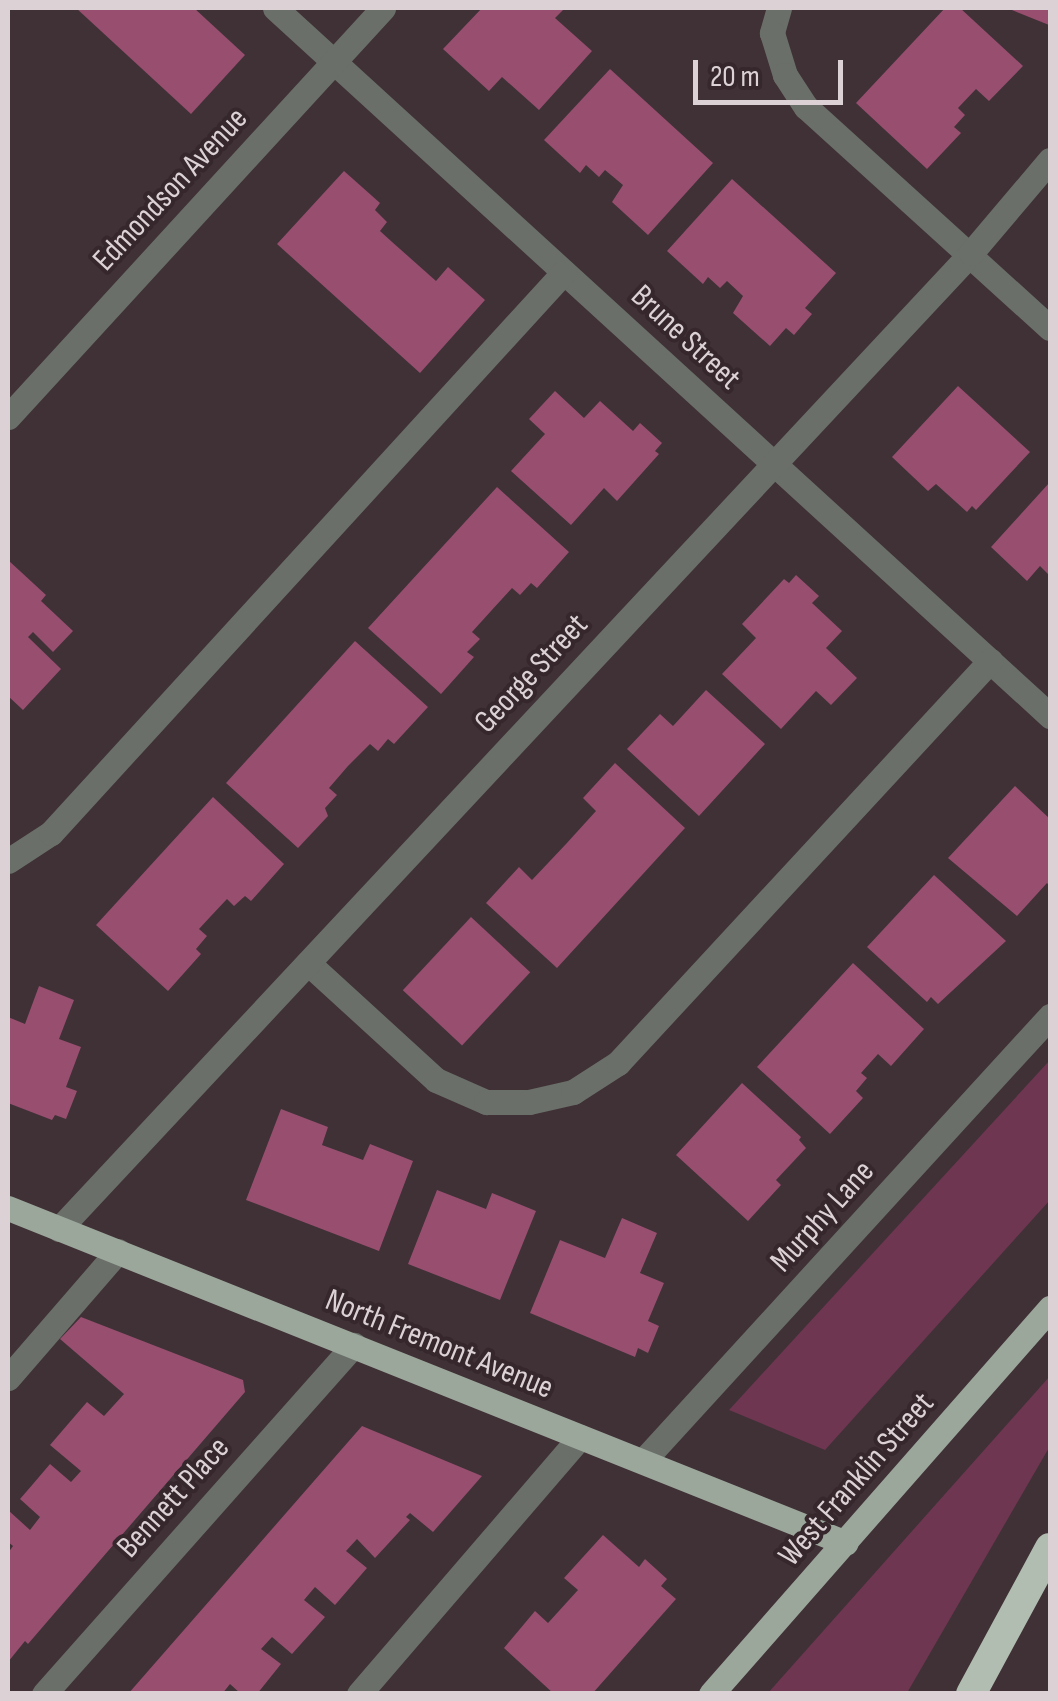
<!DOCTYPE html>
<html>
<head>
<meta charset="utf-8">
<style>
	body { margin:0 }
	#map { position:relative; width:1058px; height:1701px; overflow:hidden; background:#3f3136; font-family:"Sofia Sans Condensed",sans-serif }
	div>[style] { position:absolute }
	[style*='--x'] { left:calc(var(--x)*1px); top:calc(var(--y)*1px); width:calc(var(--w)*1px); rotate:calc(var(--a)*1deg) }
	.green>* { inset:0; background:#6e3650 }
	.building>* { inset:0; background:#974e6f; transform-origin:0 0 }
	.minor>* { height:25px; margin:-12.5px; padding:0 12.5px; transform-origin:12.5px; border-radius:12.5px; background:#6a6f69 }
	.major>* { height:25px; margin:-12.5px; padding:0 12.5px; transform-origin:12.5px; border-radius:12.5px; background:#9ca79c }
	.highway>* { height:30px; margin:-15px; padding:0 15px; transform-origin:15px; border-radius:15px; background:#b0bdb0 }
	span { translate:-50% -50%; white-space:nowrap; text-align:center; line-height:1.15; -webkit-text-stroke:8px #35272c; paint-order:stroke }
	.street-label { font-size:32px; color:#dcd2d6 }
	.frame { position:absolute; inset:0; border:10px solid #dcd2d6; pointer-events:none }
	.scale { position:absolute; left:693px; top:60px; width:150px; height:45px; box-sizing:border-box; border:5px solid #dcd2d6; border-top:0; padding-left:12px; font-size:30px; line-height:35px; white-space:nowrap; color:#dcd2d6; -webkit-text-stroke:8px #35272c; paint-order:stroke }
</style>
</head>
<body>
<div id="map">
	<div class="green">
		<i style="clip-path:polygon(1050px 1060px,1050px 1200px,825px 1450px,729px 1410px)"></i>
		<i style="clip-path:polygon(1050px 1376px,1050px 1446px,907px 1693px,768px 1693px)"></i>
	</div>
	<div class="building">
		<i style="clip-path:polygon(76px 8px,194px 8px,245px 55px,191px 114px)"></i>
		<i style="clip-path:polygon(482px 8px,565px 8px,555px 18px,592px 51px,539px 110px,502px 77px,489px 91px,443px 49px)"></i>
		<i style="clip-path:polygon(945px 8px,960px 8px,1023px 66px,989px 101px,976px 89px,958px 108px,965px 115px,954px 127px,961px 133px,927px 169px,856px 103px)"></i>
		<i style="clip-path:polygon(1007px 8px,1050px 8px,1050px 23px,1049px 25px)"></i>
		<i style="clip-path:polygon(610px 69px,713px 163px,648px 235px,612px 202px,623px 185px,605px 170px,599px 177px,586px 165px,580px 173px,544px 140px)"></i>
		<i style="clip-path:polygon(344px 171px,380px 203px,375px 210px,387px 222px,380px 231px,391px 241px,436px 281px,448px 267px,485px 300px,420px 373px,277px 244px)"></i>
		<i style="clip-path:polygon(732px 179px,836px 273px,805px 308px,812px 314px,794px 335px,786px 328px,770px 346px,733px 313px,743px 296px,727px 281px,720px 288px,708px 277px,703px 284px,667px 251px)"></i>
		<i style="clip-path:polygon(958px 386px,1030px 452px,976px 510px,972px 506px,967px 512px,936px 484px,928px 491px,892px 457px)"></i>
		<i style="clip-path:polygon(555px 391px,584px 418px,600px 401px,633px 431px,640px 423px,662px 443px,655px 451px,659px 454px,617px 501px,604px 488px,571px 525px,511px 471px,545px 434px,529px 419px)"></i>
		<i style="clip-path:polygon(1050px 482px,1050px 576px,1040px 566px,1027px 581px,991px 547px)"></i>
		<i style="clip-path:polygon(497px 487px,569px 552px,537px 588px,531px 583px,520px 595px,512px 588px,491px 611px,472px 632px,480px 639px,467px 652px,474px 657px,441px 694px,368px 628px)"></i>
		<i style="clip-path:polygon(8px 560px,46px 595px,41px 601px,73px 631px,53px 652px,33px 632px,28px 637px,61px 669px,23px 710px,8px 696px)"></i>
		<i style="clip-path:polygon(796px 575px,819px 596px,812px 603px,842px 631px,826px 648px,857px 678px,831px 705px,816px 691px,781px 729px,722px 674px,756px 638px,742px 624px,784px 579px,789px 583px)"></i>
		<i style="clip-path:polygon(355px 641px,428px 707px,394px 744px,388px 739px,378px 751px,370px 744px,348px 766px,329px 788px,337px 795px,325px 808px,328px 816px,298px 848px,226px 783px)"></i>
		<i style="clip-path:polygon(706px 690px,765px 744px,699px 816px,627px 749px,660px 714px,673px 726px)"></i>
		<i style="clip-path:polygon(615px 763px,685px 828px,557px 968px,486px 903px,519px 867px,532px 880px,566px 844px,596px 811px,583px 798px)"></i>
		<i style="clip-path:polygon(1015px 786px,1050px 819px,1050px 887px,1047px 883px,1017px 916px,948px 858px)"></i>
		<i style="clip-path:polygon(213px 797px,284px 864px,251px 901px,245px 896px,234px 906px,227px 899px,211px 916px,199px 929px,207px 936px,196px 949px,201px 954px,168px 991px,96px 925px)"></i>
		<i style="clip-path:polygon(934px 875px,1006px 941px,938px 1004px,931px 997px,927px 1002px,867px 947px)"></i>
		<i style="left:471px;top:917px;width:81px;height:100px;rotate:43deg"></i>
		<i style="clip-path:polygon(853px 963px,924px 1029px,891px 1066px,878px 1054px,861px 1073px,867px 1078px,856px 1091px,863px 1098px,830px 1134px,757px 1067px)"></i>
		<i style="clip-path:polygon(39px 986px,74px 1000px,59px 1039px,81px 1047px,66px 1087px,77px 1091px,66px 1119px,55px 1115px,52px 1120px,8px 1103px,8px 1017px,25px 1024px)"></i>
		<i style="clip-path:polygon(742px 1083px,801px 1137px,799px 1140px,806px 1148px,776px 1180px,781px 1185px,748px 1221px,676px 1155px)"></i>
		<i style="clip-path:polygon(281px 1109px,328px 1127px,322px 1145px,363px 1160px,370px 1144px,413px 1161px,379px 1251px,246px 1200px)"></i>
		<i style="clip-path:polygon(437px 1190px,486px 1209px,492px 1193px,536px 1211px,500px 1300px,408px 1264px)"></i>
		<i style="clip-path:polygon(622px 1218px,657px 1233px,640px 1273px,664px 1283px,648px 1321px,659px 1326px,648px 1353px,638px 1348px,635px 1357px,530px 1313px,560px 1240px,605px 1258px)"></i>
		<i style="clip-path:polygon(81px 1317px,243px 1380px,245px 1392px,28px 1644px,25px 1641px,8px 1662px,8px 1553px,13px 1546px,8px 1542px,8px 1510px,30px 1530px,40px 1517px,20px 1499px,33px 1484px,50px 1464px,71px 1482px,81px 1471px,50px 1445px,87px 1402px,104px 1416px,124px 1394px,60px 1339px)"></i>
		<i style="clip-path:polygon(362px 1426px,482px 1476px,433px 1532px,410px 1513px,406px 1517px,410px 1520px,375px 1558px,357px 1539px,346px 1551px,367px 1568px,335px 1605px,315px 1587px,304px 1600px,325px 1617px,292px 1654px,272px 1637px,261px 1649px,281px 1664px,257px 1694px,241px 1694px,230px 1684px,222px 1694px,128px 1694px)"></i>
		<i style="clip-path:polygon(603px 1535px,639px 1567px,645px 1559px,667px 1579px,661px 1586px,676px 1599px,592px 1694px,554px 1694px,504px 1648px,535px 1611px,548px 1623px,578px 1590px,564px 1578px)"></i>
	</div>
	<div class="minor">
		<i style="--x:275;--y:8;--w:1050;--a:42.41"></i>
		<i style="--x:779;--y:8;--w:26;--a:106"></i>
		<i style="--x:772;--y:33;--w:44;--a:72.8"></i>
		<i style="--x:785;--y:75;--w:38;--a:57"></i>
		<i style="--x:806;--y:107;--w:329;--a:42.2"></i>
		<i style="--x:8;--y:417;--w:555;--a:-47.48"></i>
		<i style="--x:8;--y:861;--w:51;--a:-33.1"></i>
		<i style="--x:51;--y:833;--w:760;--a:-47.56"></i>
		<i style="--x:308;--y:963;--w:173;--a:42.4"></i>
		<i style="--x:436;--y:1080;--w:55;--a:23.7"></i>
		<i style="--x:486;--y:1102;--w:43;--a:0"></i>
		<i style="--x:529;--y:1102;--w:45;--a:-12.8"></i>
		<i style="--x:573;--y:1092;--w:54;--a:-32.8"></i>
		<i style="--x:618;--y:1063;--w:548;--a:-47.22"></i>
		<i style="--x:59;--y:1229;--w:1336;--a:-46.94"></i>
		<i style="--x:971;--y:253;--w:122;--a:-49.7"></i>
		<i style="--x:8;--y:1378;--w:168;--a:-49.1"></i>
		<i style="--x:643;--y:1461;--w:603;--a:-47.55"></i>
		<i style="--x:44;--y:1694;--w:467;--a:-48.4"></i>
		<i style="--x:359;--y:1694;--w:339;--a:-49.3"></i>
	</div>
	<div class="major">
		<i style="--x:8;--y:1208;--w:902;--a:21.79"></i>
		<i style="--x:711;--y:1694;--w:514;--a:-48.71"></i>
	</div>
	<div class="highway">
		<i style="--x:971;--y:1694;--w:166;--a:-61.6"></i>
	</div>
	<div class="street-label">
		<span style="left:171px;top:190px;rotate:-47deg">Edmondson Avenue</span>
		<span style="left:685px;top:338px;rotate:43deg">Brune Street</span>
		<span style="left:532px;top:674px;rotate:-47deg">George Street</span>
		<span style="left:823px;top:1217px;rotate:-48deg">Murphy Lane</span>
		<span style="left:439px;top:1345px;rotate:22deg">North Fremont Avenue</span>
		<span style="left:857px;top:1480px;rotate:-49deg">West Franklin Street</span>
		<span style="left:174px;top:1498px;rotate:-48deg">Bennett Place</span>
	</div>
	<div class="frame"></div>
	<div class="scale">20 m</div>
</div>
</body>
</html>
